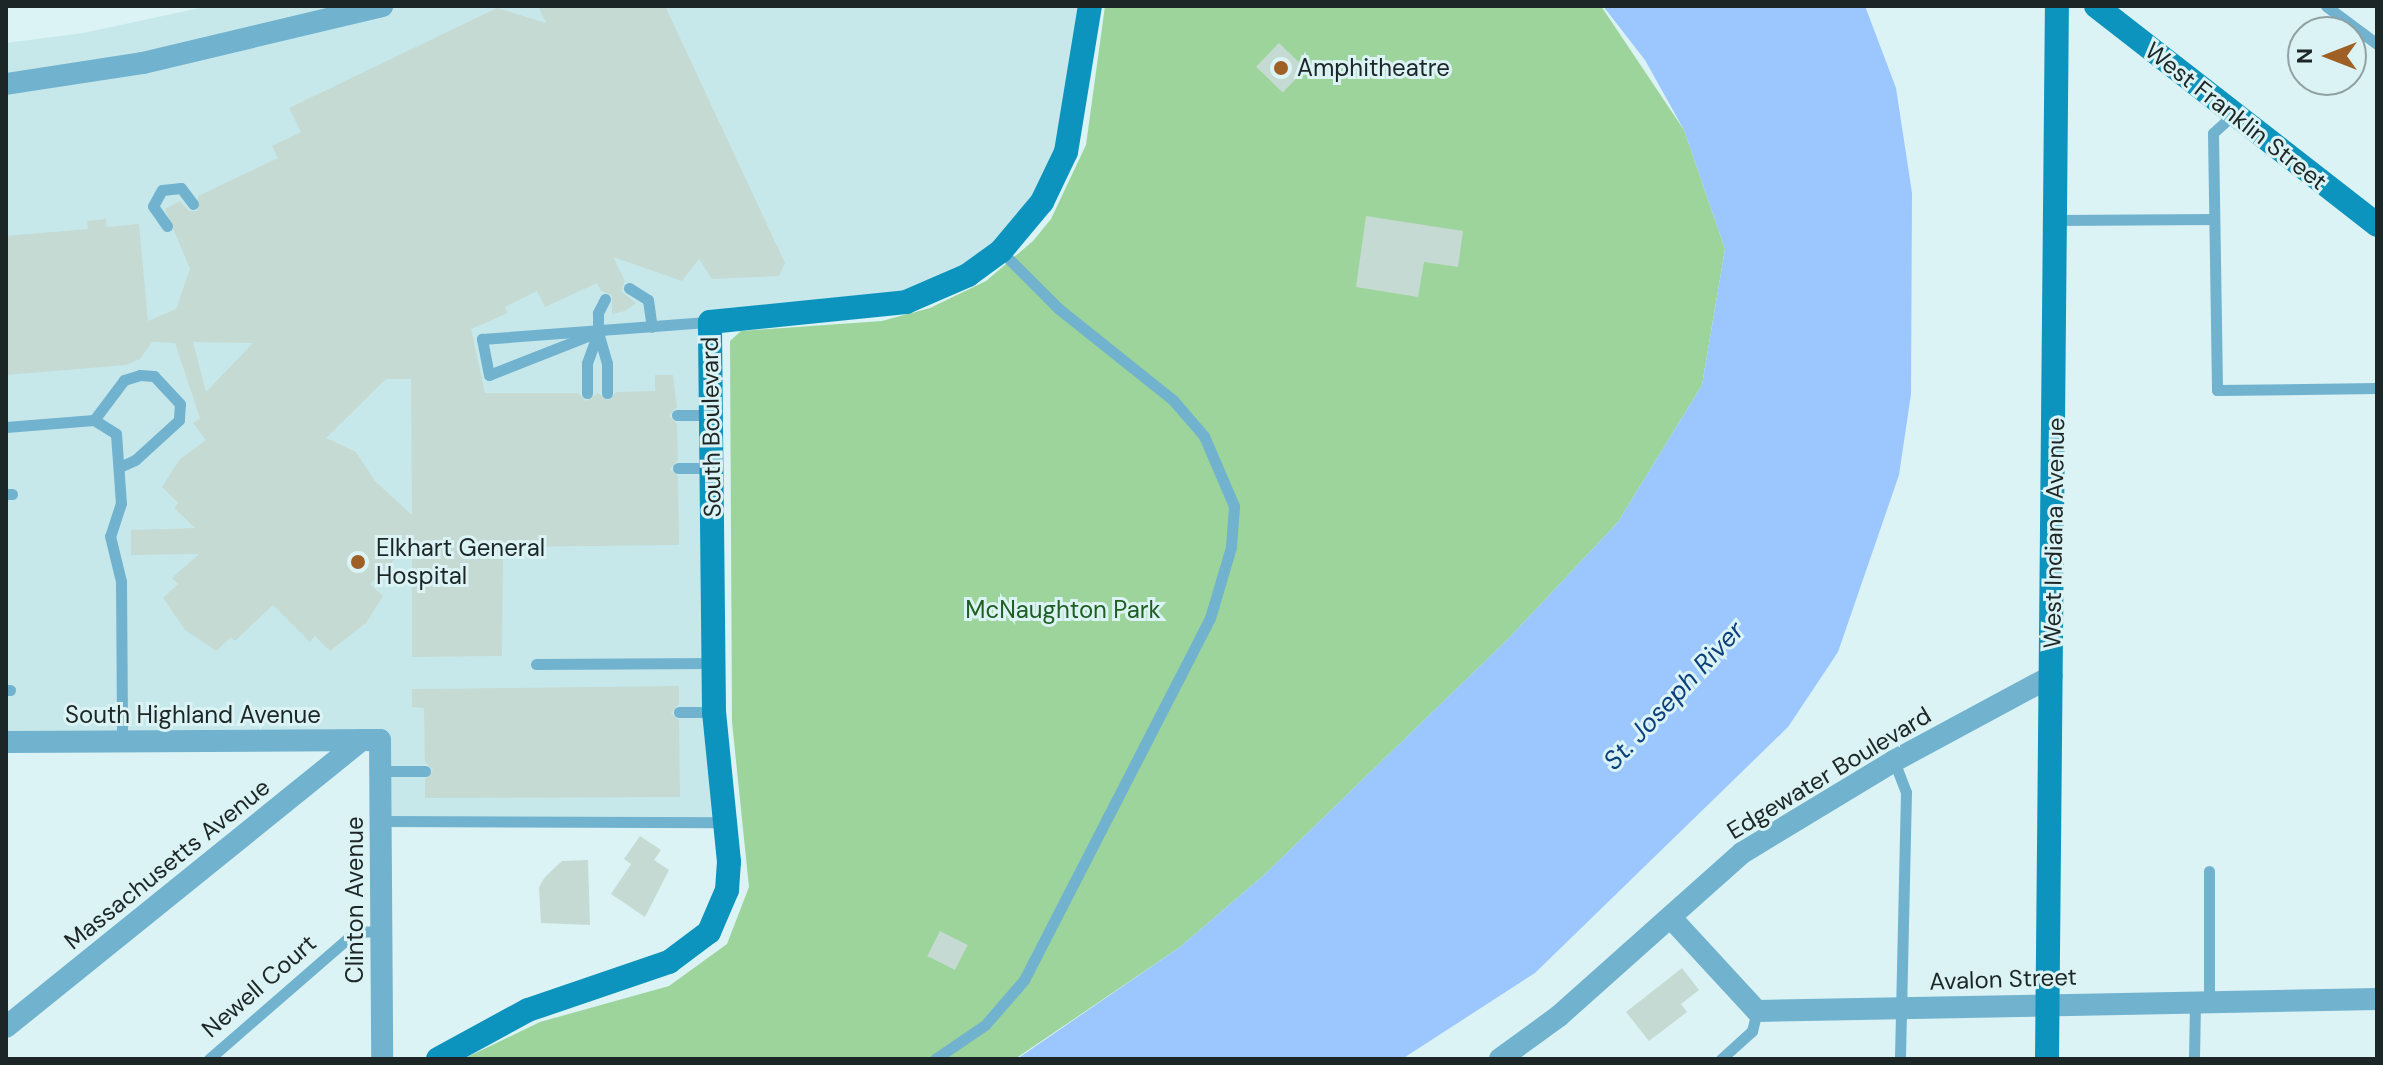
<!DOCTYPE html>
<html>
<head>
<meta charset="utf-8">
<style>
	body { margin:0 }
	#map { position:relative; width:2383px; height:1065px; overflow:hidden; background:#dbf3f4; font-family:"DM Sans",sans-serif }
	div>[style] { position:absolute }
	[style*='--x'] { left:calc(var(--x)*1px); top:calc(var(--y)*1px); width:calc(var(--w)*1px); rotate:calc(var(--a)*1deg) }
	.built>* { inset:0; background:#c7e8ea }
	.green>* { inset:0; background:#9dd49b }
	.water>* { inset:0; background:#9cc6fe }
	.building>* { inset:0; background:#c5dad3; transform-origin:0 0 }
	.lane>* { height:11px; margin:-5.5px; padding:0 5.5px; transform-origin:5.5px; border-radius:5.5px; background:#71b2cf }
	.street>* { height:22px; margin:-11px; padding:0 11px; transform-origin:11px; border-radius:11px; background:#71b2cf }
	.secondary>* { height:24px; margin:-12px; padding:0 12px; transform-origin:12px; border-radius:12px; background:#0d94be }
	.dots>* { width:22px; height:22px; translate:-50% -50%; box-sizing:border-box; border:4px solid #dbf3f4; border-radius:50% }
	span { translate:-50% -50%; white-space:nowrap; text-align:center; line-height:1.15; -webkit-text-stroke:6px #dbf3f4; paint-order:stroke }
	.poi-label { font-size:24px; color:#1d2626 }
	.left { translate:0 -50%; text-align:left }
	.street-label { font-size:24px; color:#1d2626 }
	.park-label { font-size:24px; color:#1e5f20 }
	.water-label { font-size:26px; color:#0c407d; font-style:italic }
	.frame { position:absolute; inset:0; border:8px solid #1d2626; pointer-events:none }
	.north { position:absolute; left:2287px; top:16px; width:80px; height:80px; box-sizing:border-box; background:#dbf3f4; border:2px solid #8fa1a2; border-radius:50%; rotate:270deg; font-size:22px; font-weight:700; line-height:32px; text-align:center; color:#1d2626 }
	.north::after { content:''; display:block; margin:auto; width:28px; height:36px; background:#9f6026; clip-path:polygon(50% 0,100% 100%,50% 72%,0 100%) }
</style>
</head>
<body>
<div id="map">
	<div class="built">
		<i style="clip-path:polygon(209px 6px,1088px 6px,1073px 115px,1041px 201px,941px 286px,708px 321px,723px 821px,382px 820px,382px 740px,6px 741px,6px 43px,83px 33px)"></i>
	</div>
	<div class="green">
		<i style="clip-path:polygon(1105px 6px,1601px 6px,1684px 130px,1725px 249px,1702px 385px,1618px 522px,1508px 639px,1264px 875px,1180px 947px,1015px 1059px,463px 1059px,540px 1022px,669px 986px,727px 944px,749px 887px,732px 722px,730px 341px,741px 331px,882px 321px,930px 308px,986px 281px,1033px 241px,1051px 219px,1086px 145px)"></i>
	</div>
	<div class="water">
		<i style="clip-path:polygon(1603px 6px,1865px 6px,1896px 88px,1912px 193px,1911px 394px,1899px 475px,1838px 652px,1788px 727px,1535px 973px,1402px 1059px,1017px 1059px,1180px 947px,1264px 875px,1508px 639px,1618px 522px,1702px 385px,1725px 249px,1684px 130px,1645px 60px)"></i>
	</div>
	<div class="building">
		<i style="clip-path:polygon(evenodd,538px 6px,665px 6px,785px 263px,779px 276px,712px 279px,699px 259px,682px 281px,613px 257px,625px 281px,621px 291px,636px 303px,625px 311px,612px 314px,612px 295px,601px 291px,597px 283px,545px 307px,537px 291px,505px 307px,508px 313px,471px 329px,485px 393px,578px 393px,586px 401px,598px 393px,608px 401px,616px 392px,655px 391px,655px 375px,673px 375px,677px 407px,669px 416px,677px 424px,678px 460px,670px 469px,678px 476px,679px 545px,503px 547px,502px 656px,412px 657px,412px 542px,370px 584px,383px 596px,366px 623px,330px 651px,315px 636px,310px 642px,273px 605px,235px 641px,231px 637px,216px 651px,185px 630px,163px 598px,178px 584px,172px 578px,199px 554px,131px 555px,131px 530px,195px 528px,174px 508px,178px 503px,162px 487px,180px 459px,206px 440px,193px 423px,200px 418px,175px 343px,152px 342px,140px 359px,126px 365px,6px 375px,6px 236px,88px 229px,87px 221px,106px 219px,107px 227px,139px 224px,148px 321px,176px 309px,190px 269px,165px 209px,180px 201px,189px 211px,197px 211px,198px 196px,278px 158px,272px 146px,301px 132px,289px 108px,497px 8px,546px 23px,538px 6px,193px 342px,253px 343px,206px 392px,193px 342px,538px 6px,386px 379px,411px 379px,412px 515px,375px 481px,356px 452px,326px 438px,386px 379px)"></i>
		<i style="left:1279px;top:43px;width:37px;height:33px;rotate:44deg"></i>
		<i style="clip-path:polygon(1366px 216px,1463px 231px,1458px 267px,1424px 262px,1418px 297px,1356px 287px)"></i>
		<i style="clip-path:polygon(679px 686px,679px 704px,671px 713px,679px 720px,680px 797px,425px 798px,425px 780px,433px 770px,425px 762px,424px 708px,412px 707px,412px 689px)"></i>
		<i style="clip-path:polygon(640px 836px,661px 850px,654px 860px,669px 870px,645px 917px,611px 894px,631px 864px,624px 859px)"></i>
		<i style="clip-path:polygon(588px 860px,590px 925px,541px 923px,539px 887px,545px 877px,562px 861px)"></i>
		<i style="left:940px;top:931px;width:31px;height:28px;rotate:27deg"></i>
		<i style="clip-path:polygon(1682px 968px,1699px 990px,1681px 1004px,1687px 1012px,1649px 1041px,1626px 1012px)"></i>
	</div>
	<div class="lane">
		<i style="--x:2326;--y:6;--w:64;--a:36.7"></i>
		<i style="--x:2234;--y:114;--w:28;--a:138"></i>
		<i style="--x:2213;--y:133;--w:257;--a:89.1"></i>
		<i style="--x:2217;--y:390;--w:160;--a:-0.7"></i>
		<i style="--x:2056;--y:220;--w:158;--a:-0.4"></i>
		<i style="--x:167;--y:226;--w:24;--a:-125"></i>
		<i style="--x:153;--y:206;--w:18;--a:-61"></i>
		<i style="--x:162;--y:190;--w:19;--a:-6"></i>
		<i style="--x:181;--y:188;--w:20;--a:53"></i>
		<i style="--x:629;--y:288;--w:22;--a:32"></i>
		<i style="--x:648;--y:300;--w:27;--a:82"></i>
		<i style="--x:605;--y:299;--w:16;--a:117"></i>
		<i style="--x:598;--y:313;--w:19;--a:90"></i>
		<i style="--x:598;--y:332;--w:32;--a:74"></i>
		<i style="--x:607;--y:363;--w:30;--a:90"></i>
		<i style="--x:598;--y:332;--w:117;--a:158.5"></i>
		<i style="--x:489;--y:375;--w:37;--a:-101"></i>
		<i style="--x:482;--y:339;--w:229;--a:-4.3"></i>
		<i style="--x:587;--y:393;--w:30;--a:-90"></i>
		<i style="--x:587;--y:363;--w:32;--a:-70"></i>
		<i style="--x:677;--y:415;--w:34;--a:0"></i>
		<i style="--x:94;--y:420;--w:50;--a:-53.1"></i>
		<i style="--x:124;--y:380;--w:17;--a:-17"></i>
		<i style="--x:140;--y:375;--w:14;--a:4"></i>
		<i style="--x:154;--y:376;--w:38;--a:47"></i>
		<i style="--x:180;--y:404;--w:16;--a:94"></i>
		<i style="--x:179;--y:420;--w:59;--a:137.7"></i>
		<i style="--x:135;--y:460;--w:17;--a:156"></i>
		<i style="--x:6;--y:427;--w:88;--a:-4.5"></i>
		<i style="--x:94;--y:420;--w:26;--a:32"></i>
		<i style="--x:116;--y:434;--w:69;--a:85.9"></i>
		<i style="--x:121;--y:503;--w:35;--a:108"></i>
		<i style="--x:110;--y:536;--w:46;--a:76.3"></i>
		<i style="--x:121;--y:581;--w:160;--a:89.6"></i>
		<i style="--x:678;--y:468;--w:33;--a:0"></i>
		<i style="--x:6;--y:494;--w:6;--a:0"></i>
		<i style="--x:536;--y:664;--w:177;--a:-0.3"></i>
		<i style="--x:6;--y:690;--w:4;--a:0"></i>
		<i style="--x:679;--y:712;--w:35;--a:0"></i>
		<i style="--x:1894;--y:761;--w:33;--a:69"></i>
		<i style="--x:1906;--y:792;--w:267;--a:91.3"></i>
		<i style="--x:381;--y:771;--w:44;--a:0"></i>
		<i style="--x:381;--y:821;--w:344;--a:0.2"></i>
		<i style="--x:2209;--y:871;--w:130;--a:90"></i>
		<i style="--x:209;--y:1059;--w:194;--a:-41"></i>
		<i style="--x:355;--y:932;--w:26;--a:-2"></i>
		<i style="--x:935;--y:1059;--w:60;--a:-34.2"></i>
		<i style="--x:985;--y:1025;--w:60;--a:-49.1"></i>
		<i style="--x:1024;--y:980;--w:407;--a:-62.8"></i>
		<i style="--x:1210;--y:618;--w:74;--a:-73.5"></i>
		<i style="--x:1231;--y:547;--w:41;--a:-85.8"></i>
		<i style="--x:1234;--y:506;--w:76;--a:-113.2"></i>
		<i style="--x:1204;--y:436;--w:48;--a:-130.7"></i>
		<i style="--x:1173;--y:400;--w:146;--a:-141.4"></i>
		<i style="--x:1059;--y:309;--w:82;--a:-135"></i>
		<i style="--x:1721;--y:1059;--w:42;--a:-42.1"></i>
		<i style="--x:1752;--y:1031;--w:21;--a:-76"></i>
		<i style="--x:2194;--y:1059;--w:58;--a:-89"></i>
	</div>
	<div class="street">
		<i style="--x:6;--y:84;--w:139;--a:-8.7"></i>
		<i style="--x:143;--y:63;--w:246;--a:-13.4"></i>
		<i style="--x:6;--y:742;--w:374;--a:-0.3"></i>
		<i style="--x:380;--y:740;--w:319;--a:89.6"></i>
		<i style="--x:1672;--y:919;--w:125;--a:47.3"></i>
		<i style="--x:1757;--y:1011;--w:620;--a:-1.11"></i>
		<i style="--x:6;--y:1027;--w:457;--a:-38.9"></i>
		<i style="--x:1500;--y:1059;--w:73;--a:-36.1"></i>
		<i style="--x:1559;--y:1016;--w:245;--a:-41.7"></i>
		<i style="--x:1742;--y:853;--w:178;--a:-31.2"></i>
		<i style="--x:1894;--y:761;--w:179;--a:-28.3"></i>
	</div>
	<div class="secondary">
		<i style="--x:2096;--y:6;--w:356;--a:37.9"></i>
		<i style="--x:438;--y:1059;--w:102;--a:-28.6"></i>
		<i style="--x:528;--y:1010;--w:149;--a:-18.8"></i>
		<i style="--x:669;--y:962;--w:50;--a:-36.9"></i>
		<i style="--x:709;--y:932;--w:46;--a:-66.8"></i>
		<i style="--x:727;--y:890;--w:28;--a:-86"></i>
		<i style="--x:729;--y:862;--w:151;--a:-95.7"></i>
		<i style="--x:714;--y:712;--w:390;--a:-90.6"></i>
		<i style="--x:710;--y:322;--w:197;--a:-5.8"></i>
		<i style="--x:906;--y:302;--w:68;--a:-23.5"></i>
		<i style="--x:968;--y:275;--w:41;--a:-36"></i>
		<i style="--x:1001;--y:251;--w:64;--a:-50.1"></i>
		<i style="--x:1042;--y:202;--w:55;--a:-64.4"></i>
		<i style="--x:1066;--y:152;--w:148;--a:-80.7"></i>
		<i style="--x:2047;--y:1059;--w:1053;--a:-89.46"></i>
	</div>
	<div class="dots">
		<i style="left:1281px;top:68px;background:#9f6026"></i>
		<i style="left:358px;top:562px;background:#9f6026"></i>
	</div>
	<div class="poi-label">
		<span class="left" style="left:1297px;top:68px">Amphitheatre</span>
		<span class="left" style="left:376px;top:562px">Elkhart General<br>Hospital</span>
	</div>
	<div class="street-label">
		<span style="left:2236px;top:116px;rotate:38deg">West Franklin Street</span>
		<span style="left:711px;top:427px;rotate:-91deg">South Boulevard</span>
		<span style="left:2054px;top:533px;rotate:-89deg">West Indiana Avenue</span>
		<span style="left:193px;top:715px">South Highland Avenue</span>
		<span style="left:1829px;top:773px;rotate:-31deg">Edgewater Boulevard</span>
		<span style="left:167px;top:864px;rotate:-39deg">Massachusetts Avenue</span>
		<span style="left:355px;top:900px;rotate:-90deg">Clinton Avenue</span>
		<span style="left:2003px;top:979px;rotate:-2deg">Avalon Street</span>
		<span style="left:259px;top:986px;rotate:-41deg">Newell Court</span>
	</div>
	<div class="park-label">
		<span style="left:1063px;top:610px">McNaughton Park</span>
	</div>
	<div class="water-label">
		<span style="left:1674px;top:696px;rotate:-47deg">St. Joseph River</span>
	</div>
	<div class="frame"></div>
	<div class="north">N</div>
</div>
</body>
</html>
